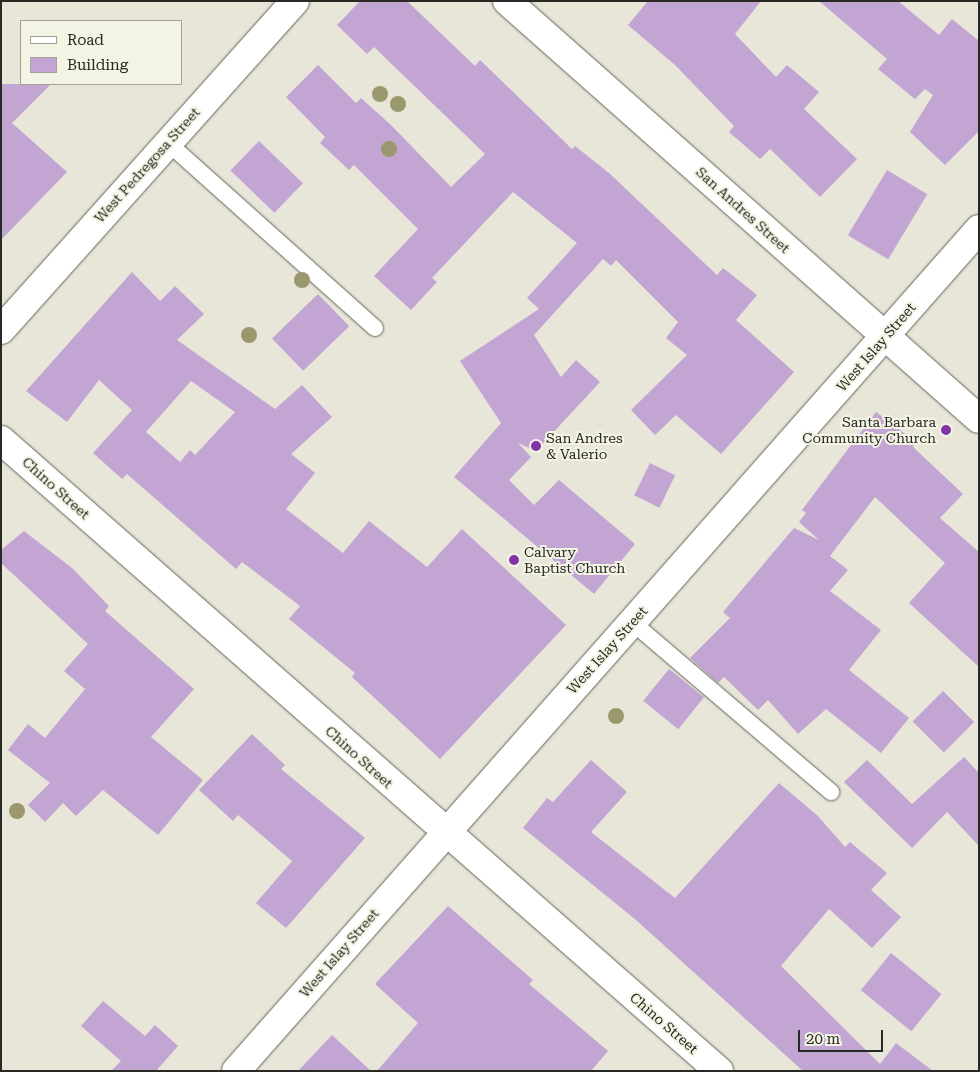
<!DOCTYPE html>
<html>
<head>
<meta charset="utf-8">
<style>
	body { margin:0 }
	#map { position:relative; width:980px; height:1072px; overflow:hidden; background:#e7e6d8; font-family:"Roboto Serif",serif }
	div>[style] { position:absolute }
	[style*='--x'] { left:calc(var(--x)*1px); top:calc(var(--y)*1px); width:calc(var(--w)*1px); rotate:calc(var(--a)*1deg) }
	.building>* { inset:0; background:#c3a5d4; transform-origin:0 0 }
	.roads { filter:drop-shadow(0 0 1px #656457) drop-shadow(0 0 1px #656457) }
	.service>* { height:16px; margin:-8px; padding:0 8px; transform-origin:8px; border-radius:8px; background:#fff }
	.minor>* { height:28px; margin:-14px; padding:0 14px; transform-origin:14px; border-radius:14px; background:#fff }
	.tertiary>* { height:28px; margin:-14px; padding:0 14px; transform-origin:14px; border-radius:14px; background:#fff }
	.trees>* { width:16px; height:16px; margin:-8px; border-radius:50%; background:#9b986f }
	.dots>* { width:14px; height:14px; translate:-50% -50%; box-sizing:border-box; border:2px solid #f4f4e5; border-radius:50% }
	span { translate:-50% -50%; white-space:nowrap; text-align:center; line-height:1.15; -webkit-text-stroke:4px #f4f4e5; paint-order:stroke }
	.street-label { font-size:14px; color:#292924 }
	.poi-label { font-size:14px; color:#292924 }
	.right { translate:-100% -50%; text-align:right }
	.left { translate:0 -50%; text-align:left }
	.frame { position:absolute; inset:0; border:2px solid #292924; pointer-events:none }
	.legend { position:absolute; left:20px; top:20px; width:162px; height:65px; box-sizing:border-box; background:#f4f4e5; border:1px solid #a3a398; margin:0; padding:6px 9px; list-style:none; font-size:15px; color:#292924 }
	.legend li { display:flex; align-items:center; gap:10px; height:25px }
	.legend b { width:25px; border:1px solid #a3a398 }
	.scale { position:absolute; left:798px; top:1030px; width:85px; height:22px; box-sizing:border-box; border:2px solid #292924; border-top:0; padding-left:6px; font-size:15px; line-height:18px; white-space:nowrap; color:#292924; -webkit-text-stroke:4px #f4f4e5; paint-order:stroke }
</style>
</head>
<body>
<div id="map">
	<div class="building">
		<i style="clip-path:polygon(360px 1px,407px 1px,475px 66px,480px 60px,572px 149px,575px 146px,609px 173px,717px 275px,723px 268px,757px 295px,736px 320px,794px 372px,721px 454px,676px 415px,655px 435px,631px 410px,687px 355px,666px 338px,678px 322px,616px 260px,611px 266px,603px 259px,534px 335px,561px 377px,576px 360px,600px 382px,536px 451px,518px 443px,531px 457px,509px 480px,534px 505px,559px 480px,635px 544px,594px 594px,454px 477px,501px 423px,460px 361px,539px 309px,527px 298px,577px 243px,513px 192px,432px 278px,437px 282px,411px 310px,374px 276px,418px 229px,354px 165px,349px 170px,320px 143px,325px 137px,286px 97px,318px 65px,356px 103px,361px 98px,391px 125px,451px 187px,485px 154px,374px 47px,367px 54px,337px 25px)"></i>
		<i style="clip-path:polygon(648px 1px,761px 1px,735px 34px,776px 77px,787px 65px,819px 92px,804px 109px,857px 159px,820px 197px,770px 149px,760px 159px,729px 132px,734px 126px,675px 65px,628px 25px)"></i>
		<i style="clip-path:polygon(819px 1px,898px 1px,939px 35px,952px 19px,979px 41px,979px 131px,945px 165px,910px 132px,933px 95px,925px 89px,915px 99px,878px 69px,887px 59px)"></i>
		<i style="clip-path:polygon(1px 84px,51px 84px,12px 123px,67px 172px,1px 240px)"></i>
		<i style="left:259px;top:141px;width:61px;height:41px;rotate:44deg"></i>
		<i style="left:887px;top:170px;width:47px;height:76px;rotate:31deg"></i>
		<i style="clip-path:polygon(evenodd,132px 272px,160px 301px,175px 286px,204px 314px,177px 340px,275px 409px,302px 385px,332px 417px,291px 454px,315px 473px,286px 509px,343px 553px,369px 521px,427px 567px,462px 529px,566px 625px,440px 759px,352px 677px,355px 673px,289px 619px,300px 606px,242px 562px,236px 569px,127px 474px,122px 479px,93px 453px,132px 410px,99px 380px,67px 422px,26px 391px,132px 272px,191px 381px,235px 412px,195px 455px,190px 450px,180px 462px,146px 432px,191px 381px)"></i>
		<i style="left:318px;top:294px;width:45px;height:64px;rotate:46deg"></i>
		<i style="clip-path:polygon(876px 412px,916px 442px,913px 447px,963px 494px,940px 518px,979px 552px,979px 667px,909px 603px,945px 563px,875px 497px,830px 556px,848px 570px,830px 591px,881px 630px,849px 670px,909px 718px,881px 753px,826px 709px,798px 734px,768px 700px,758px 710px,724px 677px,718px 683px,690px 658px,730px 618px,723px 612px,794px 528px,819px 540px,799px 522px,806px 513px,802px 510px)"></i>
		<i style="left:650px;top:463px;width:28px;height:36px;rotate:26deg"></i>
		<i style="clip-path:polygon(24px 531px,72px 568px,109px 606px,105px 611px,194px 689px,151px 737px,203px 780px,158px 835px,103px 790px,76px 816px,63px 803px,45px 822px,28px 805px,50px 783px,8px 750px,28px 724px,45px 738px,85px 689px,64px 671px,88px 644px,1px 563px,1px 550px)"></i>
		<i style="left:669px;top:669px;width:45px;height:41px;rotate:39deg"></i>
		<i style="left:943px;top:691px;width:44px;height:43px;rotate:45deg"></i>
		<i style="clip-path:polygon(252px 734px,285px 765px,281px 769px,365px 838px,286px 928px,256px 903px,292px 861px,238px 815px,233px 821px,199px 790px)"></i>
		<i style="clip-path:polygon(964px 757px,979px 773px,979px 846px,947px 812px,912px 848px,844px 782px,867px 760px,912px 804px)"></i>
		<i style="clip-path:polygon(591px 760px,627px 792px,591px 832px,675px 898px,779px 783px,818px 816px,845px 847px,850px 842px,887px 873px,871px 890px,901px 917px,872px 948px,829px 909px,781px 966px,880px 1064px,896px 1043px,933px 1071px,803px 1071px,636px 920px,523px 828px,547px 798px,553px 802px)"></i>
		<i style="clip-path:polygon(448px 906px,533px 980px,529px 984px,608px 1051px,591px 1071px,377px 1071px,418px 1023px,375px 984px)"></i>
		<i style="left:891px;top:953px;width:65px;height:48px;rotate:39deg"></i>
		<i style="clip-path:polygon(103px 1001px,145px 1036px,155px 1025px,178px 1046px,156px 1071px,111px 1071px,121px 1061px,81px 1026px)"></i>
		<i style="clip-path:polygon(332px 1035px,371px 1071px,298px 1071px)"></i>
	</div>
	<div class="roads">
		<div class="service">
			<i style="--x:167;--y:142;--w:279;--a:41.8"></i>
			<i style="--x:632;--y:622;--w:262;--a:40.5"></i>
		</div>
		<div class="minor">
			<i style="--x:1;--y:330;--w:441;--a:-48.2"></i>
			<i style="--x:1;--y:440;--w:956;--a:41.31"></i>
			<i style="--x:236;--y:1071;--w:1123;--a:-48.57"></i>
		</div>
		<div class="tertiary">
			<i style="--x:507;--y:1;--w:630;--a:41.53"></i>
		</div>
	</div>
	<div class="trees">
		<i style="left:380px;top:94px"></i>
		<i style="left:398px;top:104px"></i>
		<i style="left:389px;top:149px"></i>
		<i style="left:302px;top:280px"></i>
		<i style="left:249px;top:335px"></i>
		<i style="left:616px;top:716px"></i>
		<i style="left:17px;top:811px"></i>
	</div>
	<div class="dots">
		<i style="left:946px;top:430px;background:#8134a5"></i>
		<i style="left:536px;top:446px;background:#8134a5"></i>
		<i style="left:514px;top:560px;background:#8134a5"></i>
	</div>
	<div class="street-label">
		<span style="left:147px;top:165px;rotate:-48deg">West Pedregosa Street</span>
		<span style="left:743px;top:210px;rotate:42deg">San Andres Street</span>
		<span style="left:876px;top:347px;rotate:-49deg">West Islay Street</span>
		<span style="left:56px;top:488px;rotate:42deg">Chino Street</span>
		<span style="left:607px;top:650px;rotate:-48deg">West Islay Street</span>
		<span style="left:359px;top:757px;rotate:42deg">Chino Street</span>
		<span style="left:339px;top:953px;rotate:-49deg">West Islay Street</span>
		<span style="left:664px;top:1023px;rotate:41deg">Chino Street</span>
	</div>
	<div class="poi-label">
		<span class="right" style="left:936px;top:430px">Santa Barbara<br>Community Church</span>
		<span class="left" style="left:546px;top:446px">San Andres<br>&amp; Valerio</span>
		<span class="left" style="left:524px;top:560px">Calvary<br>Baptist Church</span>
	</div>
	<div class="frame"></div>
	<ul class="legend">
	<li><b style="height:6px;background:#fff"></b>Road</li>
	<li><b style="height:14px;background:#c3a5d4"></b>Building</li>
	</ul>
	<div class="scale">20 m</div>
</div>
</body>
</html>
